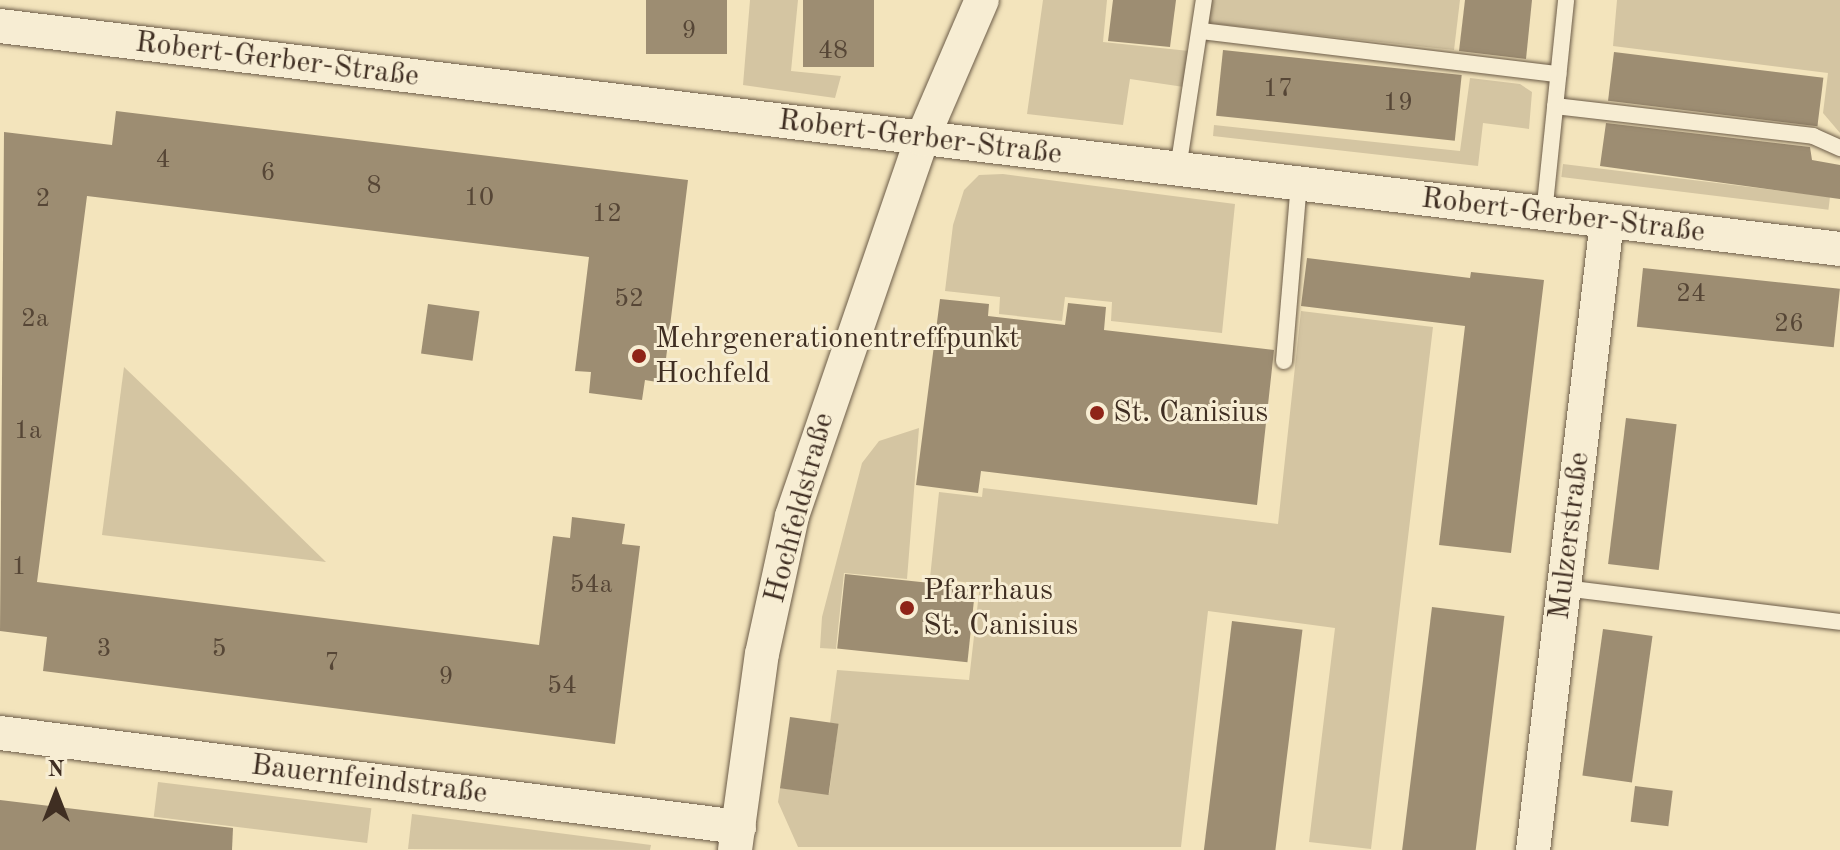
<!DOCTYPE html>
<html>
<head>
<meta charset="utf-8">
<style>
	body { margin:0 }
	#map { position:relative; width:1840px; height:850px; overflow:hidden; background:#f3e4bc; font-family:"Old Standard TT",serif }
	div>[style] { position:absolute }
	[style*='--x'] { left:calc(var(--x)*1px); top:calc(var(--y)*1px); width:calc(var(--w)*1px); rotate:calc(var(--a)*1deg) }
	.green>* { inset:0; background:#d4c5a2; transform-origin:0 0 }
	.building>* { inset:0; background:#9d8d72; transform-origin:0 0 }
	.roads { filter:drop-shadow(0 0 2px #6c5c48) drop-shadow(0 0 2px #6c5c48) }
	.service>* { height:16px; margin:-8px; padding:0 8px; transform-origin:8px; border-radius:8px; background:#f7edd3 }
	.minor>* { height:34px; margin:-17px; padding:0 17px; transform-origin:17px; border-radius:17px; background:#f7edd3 }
	.dots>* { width:22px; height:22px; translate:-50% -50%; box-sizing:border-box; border:4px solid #f7edd3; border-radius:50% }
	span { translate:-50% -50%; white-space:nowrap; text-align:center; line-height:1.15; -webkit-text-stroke:6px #f7edd3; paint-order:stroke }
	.number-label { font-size:26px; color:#564636 }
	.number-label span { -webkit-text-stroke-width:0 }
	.street-label { font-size:30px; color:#3f2e22 }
	.poi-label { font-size:30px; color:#3f2e22 }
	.left { translate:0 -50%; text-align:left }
	.north { position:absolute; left:16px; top:754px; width:80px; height:80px; -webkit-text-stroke:6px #f7edd3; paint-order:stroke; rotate:0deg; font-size:22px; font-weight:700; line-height:32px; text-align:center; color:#3f2e22 }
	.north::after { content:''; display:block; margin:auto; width:28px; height:36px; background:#3f2e22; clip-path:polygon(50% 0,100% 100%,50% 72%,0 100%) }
</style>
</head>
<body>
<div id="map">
	<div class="green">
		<i style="clip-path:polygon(750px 0,798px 0,791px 71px,841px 76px,835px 98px,743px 85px)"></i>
		<i style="clip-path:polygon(1043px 0,1107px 0,1103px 42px,1189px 51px,1184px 87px,1130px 79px,1123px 125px,1027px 114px)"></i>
		<i style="clip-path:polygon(1209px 0,1460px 0,1454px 50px,1207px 23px)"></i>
		<i style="clip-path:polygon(1617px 0,1840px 0,1840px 133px,1823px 113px,1828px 73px,1613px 46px)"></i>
		<i style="clip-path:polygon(1470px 78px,1520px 84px,1532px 92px,1529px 129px,1483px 123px,1478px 166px,1213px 136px,1214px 125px,1460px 151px)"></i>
		<i style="left:1563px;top:164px;width:269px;height:13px;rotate:7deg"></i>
		<i style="clip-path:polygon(1003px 174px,1235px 204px,1222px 333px,1111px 321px,1112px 302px,1065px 297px,1062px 321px,999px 314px,1000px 297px,945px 291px,953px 225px,964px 190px,979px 175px)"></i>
		<i style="clip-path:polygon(1301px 311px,1433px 327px,1371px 849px,1309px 842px,1335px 628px,1208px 611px,1181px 847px,798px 847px,778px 802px,780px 788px,829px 794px,838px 724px,830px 723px,837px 670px,969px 680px,980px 584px,930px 578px,939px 492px,982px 497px,983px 488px,1278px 524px)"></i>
		<i style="clip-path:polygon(124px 367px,244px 482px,326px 562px,102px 535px)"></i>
		<i style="clip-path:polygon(919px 428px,907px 579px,844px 573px,836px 649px,820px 648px,822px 617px,862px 463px,879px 441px)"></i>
		<i style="left:158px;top:782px;width:215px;height:35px;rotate:7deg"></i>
		<i style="clip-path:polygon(412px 814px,651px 845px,650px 850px,408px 849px)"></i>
	</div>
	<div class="building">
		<i style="left:646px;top:0;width:81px;height:54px"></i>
		<i style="left:803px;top:0;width:71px;height:67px"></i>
		<i style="clip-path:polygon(1113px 0,1176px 0,1170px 47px,1108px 41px)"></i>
		<i style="clip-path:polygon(1465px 0,1532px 0,1526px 59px,1459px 51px)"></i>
		<i style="left:1223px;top:50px;width:240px;height:66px;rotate:6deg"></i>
		<i style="left:1614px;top:52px;width:211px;height:49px;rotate:7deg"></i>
		<i style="clip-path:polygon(116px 111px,688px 180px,663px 383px,645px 380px,642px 400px,589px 393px,591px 372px,575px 371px,589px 257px,87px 196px,37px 582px,539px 645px,553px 536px,570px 538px,572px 517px,625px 524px,622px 544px,640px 546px,615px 744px,43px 671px,47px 637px,0 631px,4px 132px,112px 145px)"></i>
		<i style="clip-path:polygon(1606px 123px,1810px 147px,1812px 160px,1840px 165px,1840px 199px,1600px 166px)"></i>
		<i style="clip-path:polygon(1307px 258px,1470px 278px,1471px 272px,1544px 280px,1511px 553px,1439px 545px,1465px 326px,1301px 306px)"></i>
		<i style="left:1643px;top:268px;width:198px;height:59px;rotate:6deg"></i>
		<i style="clip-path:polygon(940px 299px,989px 304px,988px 316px,1065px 325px,1068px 303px,1106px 307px,1104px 330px,1274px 350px,1257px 505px,981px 471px,978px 493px,916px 485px)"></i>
		<i style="left:428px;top:304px;width:52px;height:50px;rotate:8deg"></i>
		<i style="left:1626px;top:418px;width:51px;height:147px;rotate:7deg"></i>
		<i style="left:845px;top:574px;width:131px;height:75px;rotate:6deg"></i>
		<i style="left:1432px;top:607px;width:73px;height:245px;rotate:7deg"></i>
		<i style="left:1232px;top:621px;width:71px;height:231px;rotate:7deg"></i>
		<i style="left:1603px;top:629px;width:50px;height:148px;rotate:8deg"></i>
		<i style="left:790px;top:717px;width:49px;height:72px;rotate:8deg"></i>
		<i style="left:1635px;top:786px;width:38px;height:36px;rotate:7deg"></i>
		<i style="clip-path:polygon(0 800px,233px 828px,232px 850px,0 850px)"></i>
	</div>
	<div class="roads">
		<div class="service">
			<i style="--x:1201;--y:31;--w:360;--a:6.9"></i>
			<i style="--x:1555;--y:106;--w:260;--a:6.6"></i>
			<i style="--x:1813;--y:136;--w:30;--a:24"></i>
			<i style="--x:1178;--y:169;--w:171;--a:-81.3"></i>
			<i style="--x:1544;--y:214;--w:215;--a:-84.1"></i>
			<i style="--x:1284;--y:361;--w:178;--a:-85.2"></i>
			<i style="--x:1564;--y:588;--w:278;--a:7"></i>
		</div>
		<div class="minor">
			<i style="--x:0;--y:26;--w:1853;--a:6.91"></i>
			<i style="--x:0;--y:733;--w:745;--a:7.25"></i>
			<i style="--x:735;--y:850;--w:198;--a:-82.2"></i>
			<i style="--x:762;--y:654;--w:141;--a:-77.7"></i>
			<i style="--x:792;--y:516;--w:399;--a:-71"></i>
			<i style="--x:922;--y:139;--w:151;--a:-66.7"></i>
			<i style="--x:1533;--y:850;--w:633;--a:-83.29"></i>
		</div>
	</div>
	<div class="dots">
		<i style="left:639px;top:356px;background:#8f2418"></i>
		<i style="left:1097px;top:413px;background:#8f2418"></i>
		<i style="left:907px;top:608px;background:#8f2418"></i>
	</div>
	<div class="number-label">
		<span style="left:689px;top:32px">9</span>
		<span style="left:833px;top:52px">48</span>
		<span style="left:1278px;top:90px">17</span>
		<span style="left:1398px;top:104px">19</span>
		<span style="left:163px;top:161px">4</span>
		<span style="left:268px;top:174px">6</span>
		<span style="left:374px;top:187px">8</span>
		<span style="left:479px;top:199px">10</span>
		<span style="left:43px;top:200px">2</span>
		<span style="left:607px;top:215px">12</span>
		<span style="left:1691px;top:295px">24</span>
		<span style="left:629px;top:300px">52</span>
		<span style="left:35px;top:320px">2a</span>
		<span style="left:1789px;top:325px">26</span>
		<span style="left:28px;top:432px">1a</span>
		<span style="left:19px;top:568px">1</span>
		<span style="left:591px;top:586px">54a</span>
		<span style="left:104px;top:650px">3</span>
		<span style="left:219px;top:650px">5</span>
		<span style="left:332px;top:664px">7</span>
		<span style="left:446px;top:678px">9</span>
		<span style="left:562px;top:687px">54</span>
	</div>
	<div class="street-label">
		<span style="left:277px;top:60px;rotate:7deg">Robert-Gerber-Straße</span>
		<span style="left:920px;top:138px;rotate:7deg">Robert-Gerber-Straße</span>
		<span style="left:1563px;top:216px;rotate:7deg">Robert-Gerber-Straße</span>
		<span style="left:800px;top:508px;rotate:-75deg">Hochfeldstraße</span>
		<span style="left:1570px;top:536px;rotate:-83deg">Mulzerstraße</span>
		<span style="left:369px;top:780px;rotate:7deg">Bauernfeindstraße</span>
	</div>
	<div class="poi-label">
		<span class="left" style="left:655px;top:356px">Mehrgenerationentreffpunkt<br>Hochfeld</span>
		<span class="left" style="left:1113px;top:413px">St. Canisius</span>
		<span class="left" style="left:923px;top:608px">Pfarrhaus<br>St. Canisius</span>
	</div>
	<div class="north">N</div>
</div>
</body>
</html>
